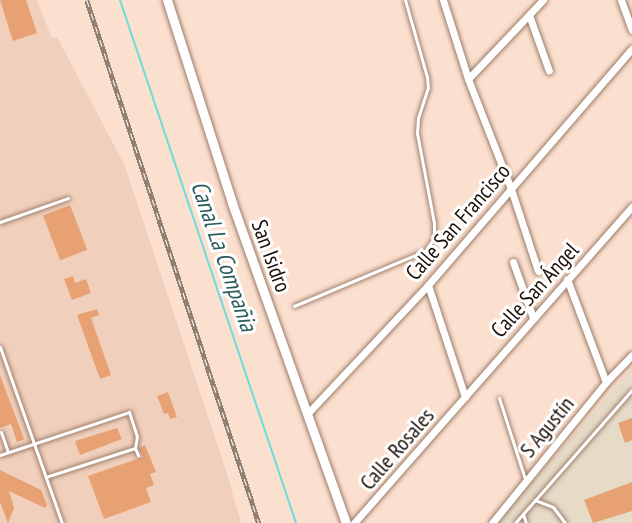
<!DOCTYPE html>
<html>
<head>
<meta charset="utf-8">
<style>
	body { margin:0 }
	#map { position:relative; width:632px; height:523px; overflow:hidden; background:#fce0cf; font-family:"PT Sans Narrow",sans-serif }
	div>[style] { position:absolute }
	[style*='--x'] { left:calc(var(--x)*1px); top:calc(var(--y)*1px); width:calc(var(--w)*1px); rotate:calc(var(--a)*1deg) }
	.built>* { inset:0; background:#f0d0bc }
	.education>* { inset:0; background:#e6dbc7 }
	.stream>* { height:2px; margin:-1px; padding:0 1px; transform-origin:1px; border-radius:1px; background:#6bdddd }
	.building>* { inset:0; background:#e7a172; transform-origin:0 0 }
	.roads { filter:drop-shadow(0 0 2px #9c7c69) drop-shadow(0 0 2px #9c7c69) }
	.lane>* { height:3px; margin:-1.5px; padding:0 1.5px; transform-origin:1.5px; border-radius:1.5px; background:#fff }
	.street>* { height:7px; margin:-3.5px; padding:0 3.5px; transform-origin:3.5px; border-radius:3.5px; background:#fff }
	.secondary>* { height:9px; margin:-4.5px; padding:0 4.5px; transform-origin:4.5px; border-radius:4.5px; background:#fff }
	.rail>* { height:4.5px; margin-top:-2.25px; transform-origin:0; background:repeating-linear-gradient(90deg,#fff 0 7px,#937e72 0 14px); box-sizing:border-box; border-block:2px solid #937e72 }
	span { translate:-50% -50%; white-space:nowrap; text-align:center; line-height:1.15; -webkit-text-stroke:6px #fff; paint-order:stroke }
	.street-label { font-size:22px; color:#1b0f08 }
	.water-label { font-size:24px; color:#2b5c5c; font-style:italic }
</style>
</head>
<body>
<div id="map">
	<div class="built">
		<i style="clip-path:polygon(0 0,37px 0,52px 38px,57px 37px,125px 166px,229px 480px,241px 523px,0 523px)"></i>
	</div>
	<div class="education">
		<i style="clip-path:polygon(632px 368px,632px 523px,496px 523px,607px 397px)"></i>
	</div>
	<div class="stream">
		<i style="--x:120;--y:0;--w:552;--a:71.4"></i>
	</div>
	<div class="building">
		<i style="clip-path:polygon(0 0,26px 0,37px 33px,13px 41px)"></i>
		<i style="left:70px;top:205px;width:48px;height:29px;rotate:69deg"></i>
		<i style="clip-path:polygon(73px 276px,75px 283px,86px 279px,91px 293px,72px 300px,64px 279px)"></i>
		<i style="clip-path:polygon(97px 309px,99px 315px,91px 318px,111px 375px,100px 379px,77px 315px)"></i>
		<i style="clip-path:polygon(0 375px,24px 439px,17px 442px,11px 424px,0 428px)"></i>
		<i style="clip-path:polygon(168px 392px,177px 417px,170px 419px,168px 413px,164px 414px,157px 396px)"></i>
		<i style="clip-path:polygon(632px 418px,632px 440px,625px 443px,618px 423px)"></i>
		<i style="clip-path:polygon(117px 428px,122px 439px,80px 455px,75px 441px)"></i>
		<i style="clip-path:polygon(145px 445px,156px 472px,150px 474px,154px 485px,146px 488px,151px 502px,104px 519px,88px 476px,140px 458px,143px 457px,139px 448px)"></i>
		<i style="clip-path:polygon(0 470px,41px 490px,47px 505px,45px 508px,9px 491px,14px 508px,8px 523px,0 502px)"></i>
		<i style="clip-path:polygon(632px 482px,632px 511px,593px 523px,584px 500px)"></i>
	</div>
	<div class="roads">
		<div class="lane">
			<i style="--x:0;--y:222;--w:72;--a:-19.4"></i>
			<i style="--x:294;--y:306;--w:142;--a:-22.8"></i>
			<i style="--x:425;--y:251;--w:16;--a:-55"></i>
			<i style="--x:434;--y:238;--w:15;--a:-90"></i>
			<i style="--x:434;--y:223;--w:92;--a:-100.7"></i>
			<i style="--x:417;--y:133;--w:15;--a:-86"></i>
			<i style="--x:418;--y:118;--w:32;--a:-72"></i>
			<i style="--x:428;--y:88;--w:11;--a:-95"></i>
			<i style="--x:427;--y:77;--w:80;--a:-105.9"></i>
			<i style="--x:0;--y:347;--w:187;--a:70.6"></i>
			<i style="--x:499;--y:398;--w:85;--a:72.2"></i>
			<i style="--x:1;--y:432;--w:21;--a:71"></i>
			<i style="--x:135;--y:448;--w:8;--a:67"></i>
			<i style="--x:0;--y:455;--w:136;--a:-18.4"></i>
			<i style="--x:129;--y:412;--w:25;--a:72"></i>
			<i style="--x:137;--y:436;--w:12;--a:99"></i>
			<i style="--x:135;--y:448;--w:94;--a:162"></i>
			<i style="--x:535;--y:500;--w:19;--a:21"></i>
			<i style="--x:553;--y:507;--w:20;--a:53"></i>
			<i style="--x:523;--y:514;--w:9;--a:72"></i>
			<i style="--x:515;--y:523;--w:177;--a:-48.7"></i>
		</div>
		<div class="street">
			<i style="--x:443;--y:0;--w:83;--a:72.4"></i>
			<i style="--x:468;--y:79;--w:118;--a:68.6"></i>
			<i style="--x:511;--y:189;--w:86;--a:71.8"></i>
			<i style="--x:621;--y:0;--w:32;--a:70"></i>
			<i style="--x:529;--y:15;--w:59;--a:70.3"></i>
			<i style="--x:468;--y:79;--w:109;--a:-46.5"></i>
			<i style="--x:513;--y:262;--w:59;--a:70.3"></i>
			<i style="--x:567;--y:279;--w:110;--a:69.3"></i>
			<i style="--x:428;--y:285;--w:118;--a:71.7"></i>
			<i style="--x:307;--y:414;--w:177;--a:-46.8"></i>
			<i style="--x:428;--y:285;--w:312;--a:-49.2"></i>
			<i style="--x:354;--y:523;--w:421;--a:-48.7"></i>
			<i style="--x:492;--y:523;--w:181;--a:-51"></i>
			<i style="--x:606;--y:382;--w:37;--a:-46"></i>
		</div>
		<div class="secondary">
			<i style="--x:167;--y:0;--w:213;--a:72.2"></i>
			<i style="--x:232;--y:203;--w:340;--a:70.4"></i>
		</div>
	</div>
	<div class="rail">
		<i style="--x:87;--y:0;--w:551;--a:71.8"></i>
	</div>
	<div class="street-label">
		<span style="left:458px;top:222px;rotate:-49deg">Calle San Francisco</span>
		<span style="left:271px;top:256px;rotate:70deg">San Isidro</span>
		<span style="left:535px;top:290px;rotate:-48deg">Calle San Ángel</span>
		<span style="left:547px;top:427px;rotate:-51deg">S Agustín</span>
		<span style="left:397px;top:449px;rotate:-49deg">Calle Rosales</span>
	</div>
	<div class="water-label">
		<span style="left:224px;top:256px;rotate:71deg">Canal La Compañia</span>
	</div>
</div>
</body>
</html>
